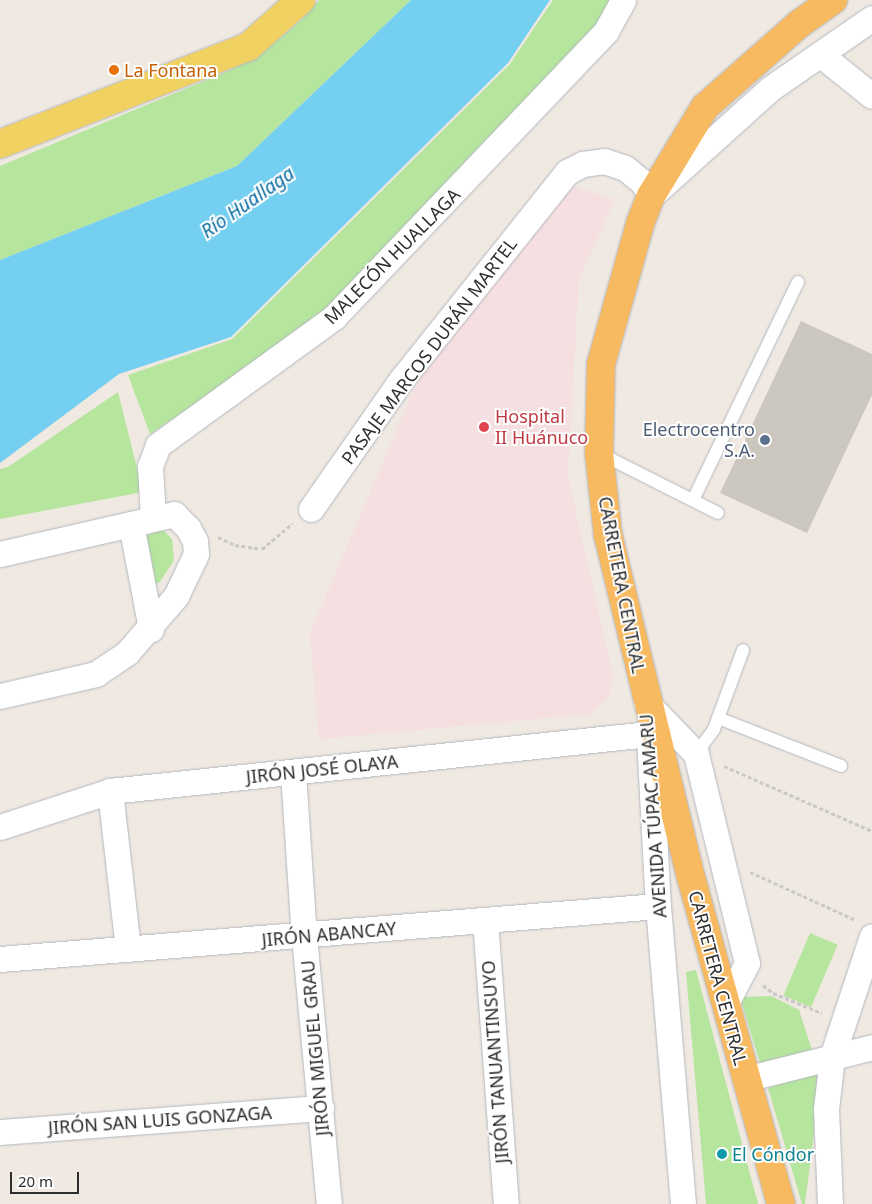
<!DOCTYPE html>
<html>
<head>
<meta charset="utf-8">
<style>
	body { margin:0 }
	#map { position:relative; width:872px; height:1204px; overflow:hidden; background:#efe9e1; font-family:"Noto Sans",sans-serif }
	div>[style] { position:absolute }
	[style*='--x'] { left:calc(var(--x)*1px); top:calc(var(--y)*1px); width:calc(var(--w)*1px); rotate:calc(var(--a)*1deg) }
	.medical>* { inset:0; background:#f5dfe0 }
	.green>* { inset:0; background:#b6e59e; transform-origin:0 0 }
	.water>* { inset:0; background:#75cff0 }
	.building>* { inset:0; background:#cbc7bf }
	.path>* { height:3px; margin-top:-1.5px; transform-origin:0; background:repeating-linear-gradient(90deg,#c9c9c9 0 4px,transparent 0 6.5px) }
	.roads { filter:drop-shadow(0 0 1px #b4b7c1) drop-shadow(0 0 1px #b4b7c1) }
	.service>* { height:12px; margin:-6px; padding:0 6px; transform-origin:6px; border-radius:6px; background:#fff }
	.minor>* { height:25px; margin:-12.5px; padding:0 12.5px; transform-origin:12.5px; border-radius:12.5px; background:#fff }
	.primary>* { height:28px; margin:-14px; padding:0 14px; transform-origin:14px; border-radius:14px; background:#f2d163 }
	.trunk>* { height:28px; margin:-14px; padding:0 14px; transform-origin:14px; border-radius:14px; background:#f8ba60 }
	.dots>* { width:14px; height:14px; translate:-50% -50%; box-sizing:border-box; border:2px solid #fff; border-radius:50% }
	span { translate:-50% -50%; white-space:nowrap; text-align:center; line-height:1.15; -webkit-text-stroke:4px #fff; paint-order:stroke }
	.food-label { font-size:18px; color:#c56008 }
	.left { translate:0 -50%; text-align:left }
	.street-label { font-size:18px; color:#2e2e2e }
	.health-label { font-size:18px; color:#be3a42 }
	.service-label { font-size:18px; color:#4e5e75 }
	.right { translate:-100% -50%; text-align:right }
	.culture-label { font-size:18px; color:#0d838f }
	.water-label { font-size:19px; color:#0d6fa3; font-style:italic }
	.scale { position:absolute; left:10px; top:1172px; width:69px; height:22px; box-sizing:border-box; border:2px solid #2e2e2e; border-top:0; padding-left:6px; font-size:15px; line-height:18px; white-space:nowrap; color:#2e2e2e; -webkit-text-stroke:4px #fff; paint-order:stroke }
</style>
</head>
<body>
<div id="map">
	<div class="medical">
		<i style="clip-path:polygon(568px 184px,615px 200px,579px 278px,568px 476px,613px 677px,608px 699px,591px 714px,319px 739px,310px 633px,419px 378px)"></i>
	</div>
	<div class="green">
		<i style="clip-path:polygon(319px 0,411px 0,237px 166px,0 260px,0 166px,228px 71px,269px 47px,299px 22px)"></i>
		<i style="clip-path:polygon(553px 0,631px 0,305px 330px,150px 434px,128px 375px,232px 339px,510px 64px)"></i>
		<i style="clip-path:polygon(118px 392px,143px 492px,0 519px,0 469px,8px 467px)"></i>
		<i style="clip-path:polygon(163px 530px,172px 539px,174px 560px,160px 582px,151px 586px,142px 537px)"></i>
		<i style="left:810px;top:933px;width:30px;height:68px;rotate:23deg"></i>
		<i style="clip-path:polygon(696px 970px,758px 1204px,706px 1204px,686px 972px)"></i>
		<i style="clip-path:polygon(771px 996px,799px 1010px,812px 1050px,760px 1063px,740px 997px)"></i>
		<i style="clip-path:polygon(822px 1070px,805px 1204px,802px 1204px,768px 1088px)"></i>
	</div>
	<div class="water">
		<i style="clip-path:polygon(411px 0,550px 0,508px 63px,231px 337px,119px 374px,0 463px,0 260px,237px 166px)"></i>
	</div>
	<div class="building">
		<i style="clip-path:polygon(801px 321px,872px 354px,872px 395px,807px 533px,720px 493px)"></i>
	</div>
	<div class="path">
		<i style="--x:218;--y:537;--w:19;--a:25"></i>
		<i style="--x:235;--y:545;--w:27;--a:8"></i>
		<i style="--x:262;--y:549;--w:40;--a:-40"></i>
		<i style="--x:724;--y:766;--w:162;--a:23.7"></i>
		<i style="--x:750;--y:872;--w:116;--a:24.4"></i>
		<i style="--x:763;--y:985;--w:13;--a:39"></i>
		<i style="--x:773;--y:993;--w:53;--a:22.2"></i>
	</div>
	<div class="roads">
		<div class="service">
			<i style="--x:599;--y:453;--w:133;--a:26.8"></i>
			<i style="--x:693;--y:500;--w:242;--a:-64.3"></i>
			<i style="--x:718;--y:718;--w:132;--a:21.3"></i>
			<i style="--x:696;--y:754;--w:31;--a:-54"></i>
			<i style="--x:714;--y:729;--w:84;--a:-69.8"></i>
		</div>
		<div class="minor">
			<i style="--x:821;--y:55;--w:65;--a:38.8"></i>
			<i style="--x:311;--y:509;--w:157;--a:-55.1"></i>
			<i style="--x:401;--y:380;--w:266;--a:-51.4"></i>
			<i style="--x:567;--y:172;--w:18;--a:-27"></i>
			<i style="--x:583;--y:164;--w:21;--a:-8"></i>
			<i style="--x:604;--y:161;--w:22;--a:18"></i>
			<i style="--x:625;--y:168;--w:22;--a:39"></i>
			<i style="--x:642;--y:182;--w:17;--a:57"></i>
			<i style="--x:651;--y:196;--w:161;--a:-42"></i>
			<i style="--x:771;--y:88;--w:123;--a:-34.7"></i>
			<i style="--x:153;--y:518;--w:52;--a:-93.3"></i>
			<i style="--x:150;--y:466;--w:22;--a:-69"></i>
			<i style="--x:158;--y:445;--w:218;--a:-36"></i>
			<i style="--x:334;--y:317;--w:395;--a:-46.4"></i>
			<i style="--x:606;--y:31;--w:35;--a:-61"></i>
			<i style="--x:131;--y:524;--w:107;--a:79.2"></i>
			<i style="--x:0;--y:554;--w:179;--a:-12.9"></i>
			<i style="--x:174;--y:514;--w:20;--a:45"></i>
			<i style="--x:188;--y:528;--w:15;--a:62"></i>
			<i style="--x:195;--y:541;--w:13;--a:86"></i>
			<i style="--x:196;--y:554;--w:47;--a:115.5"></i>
			<i style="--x:176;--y:596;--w:75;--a:130.7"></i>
			<i style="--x:127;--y:653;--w:37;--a:146"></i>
			<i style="--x:96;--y:674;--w:98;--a:167.1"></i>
			<i style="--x:646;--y:702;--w:72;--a:46.1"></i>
			<i style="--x:696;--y:754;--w:215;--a:76.3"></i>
			<i style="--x:747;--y:963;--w:47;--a:117.6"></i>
			<i style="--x:649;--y:737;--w:169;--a:87"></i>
			<i style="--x:658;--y:906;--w:299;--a:85.2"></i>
			<i style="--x:293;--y:772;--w:164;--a:86.2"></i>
			<i style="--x:304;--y:936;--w:269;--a:84.7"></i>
			<i style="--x:110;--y:791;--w:159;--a:83.5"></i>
			<i style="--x:0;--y:827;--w:116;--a:-18.1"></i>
			<i style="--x:110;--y:791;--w:542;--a:-6.04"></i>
			<i style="--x:485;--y:920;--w:285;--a:85.8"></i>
			<i style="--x:0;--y:959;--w:660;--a:-4.61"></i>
			<i style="--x:745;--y:1079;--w:131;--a:-14.1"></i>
			<i style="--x:0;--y:1132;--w:322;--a:-4.3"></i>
			<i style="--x:830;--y:1204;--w:95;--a:-92.4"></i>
			<i style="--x:826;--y:1109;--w:52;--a:-83.4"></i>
			<i style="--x:832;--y:1057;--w:127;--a:-71.7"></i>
		</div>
		<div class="primary">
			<i style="--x:0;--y:144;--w:266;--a:-21.4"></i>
			<i style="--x:248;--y:47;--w:71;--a:-41.6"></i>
		</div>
		<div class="trunk">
			<i style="--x:781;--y:1204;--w:338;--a:-105.4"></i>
			<i style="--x:691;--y:878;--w:352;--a:-103.6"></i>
			<i style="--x:608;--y:536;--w:83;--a:-96.2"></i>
			<i style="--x:599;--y:453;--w:89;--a:-88.7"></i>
			<i style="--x:601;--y:364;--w:145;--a:-74.4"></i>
			<i style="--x:640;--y:224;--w:30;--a:-69"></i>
			<i style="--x:651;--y:196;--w:104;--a:-58.8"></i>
			<i style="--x:705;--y:107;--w:125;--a:-41.4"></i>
			<i style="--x:799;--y:24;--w:42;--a:-35.2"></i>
		</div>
	</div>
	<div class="dots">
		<i style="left:114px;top:70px;background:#e8710a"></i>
		<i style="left:484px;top:427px;background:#e0444e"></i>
		<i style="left:765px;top:440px;background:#5c6f8a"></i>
		<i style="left:722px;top:1154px;background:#0f9aa8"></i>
	</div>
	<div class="food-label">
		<span class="left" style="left:124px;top:70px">La Fontana</span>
	</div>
	<div class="street-label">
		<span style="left:392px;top:256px;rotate:-45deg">MALECÓN HUALLAGA</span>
		<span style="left:429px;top:351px;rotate:-53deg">PASAJE MARCOS DURÁN MARTEL</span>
		<span style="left:622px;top:585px;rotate:79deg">CARRETERA CENTRAL</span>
		<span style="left:322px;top:769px;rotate:-6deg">JIRÓN JOSÉ OLAYA</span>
		<span style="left:653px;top:816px;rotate:-94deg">AVENIDA TÚPAC AMARU</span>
		<span style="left:329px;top:934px;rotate:-5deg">JIRÓN ABANCAY</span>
		<span style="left:718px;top:978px;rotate:75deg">CARRETERA CENTRAL</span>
		<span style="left:315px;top:1048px;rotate:-95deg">JIRÓN MIGUEL GRAU</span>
		<span style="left:495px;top:1062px;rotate:-94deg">JIRÓN TANUANTINSUYO</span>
		<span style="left:160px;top:1120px;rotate:-4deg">JIRÓN SAN LUIS GONZAGA</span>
	</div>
	<div class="health-label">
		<span class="left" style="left:495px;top:427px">Hospital<br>II Huánuco</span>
	</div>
	<div class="service-label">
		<span class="right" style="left:755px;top:440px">Electrocentro<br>S.A.</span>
	</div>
	<div class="culture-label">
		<span class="left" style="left:732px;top:1154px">El Cóndor</span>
	</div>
	<div class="water-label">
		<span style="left:248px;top:203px;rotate:-35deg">Río Huallaga</span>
	</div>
	<div class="scale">20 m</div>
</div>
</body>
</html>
